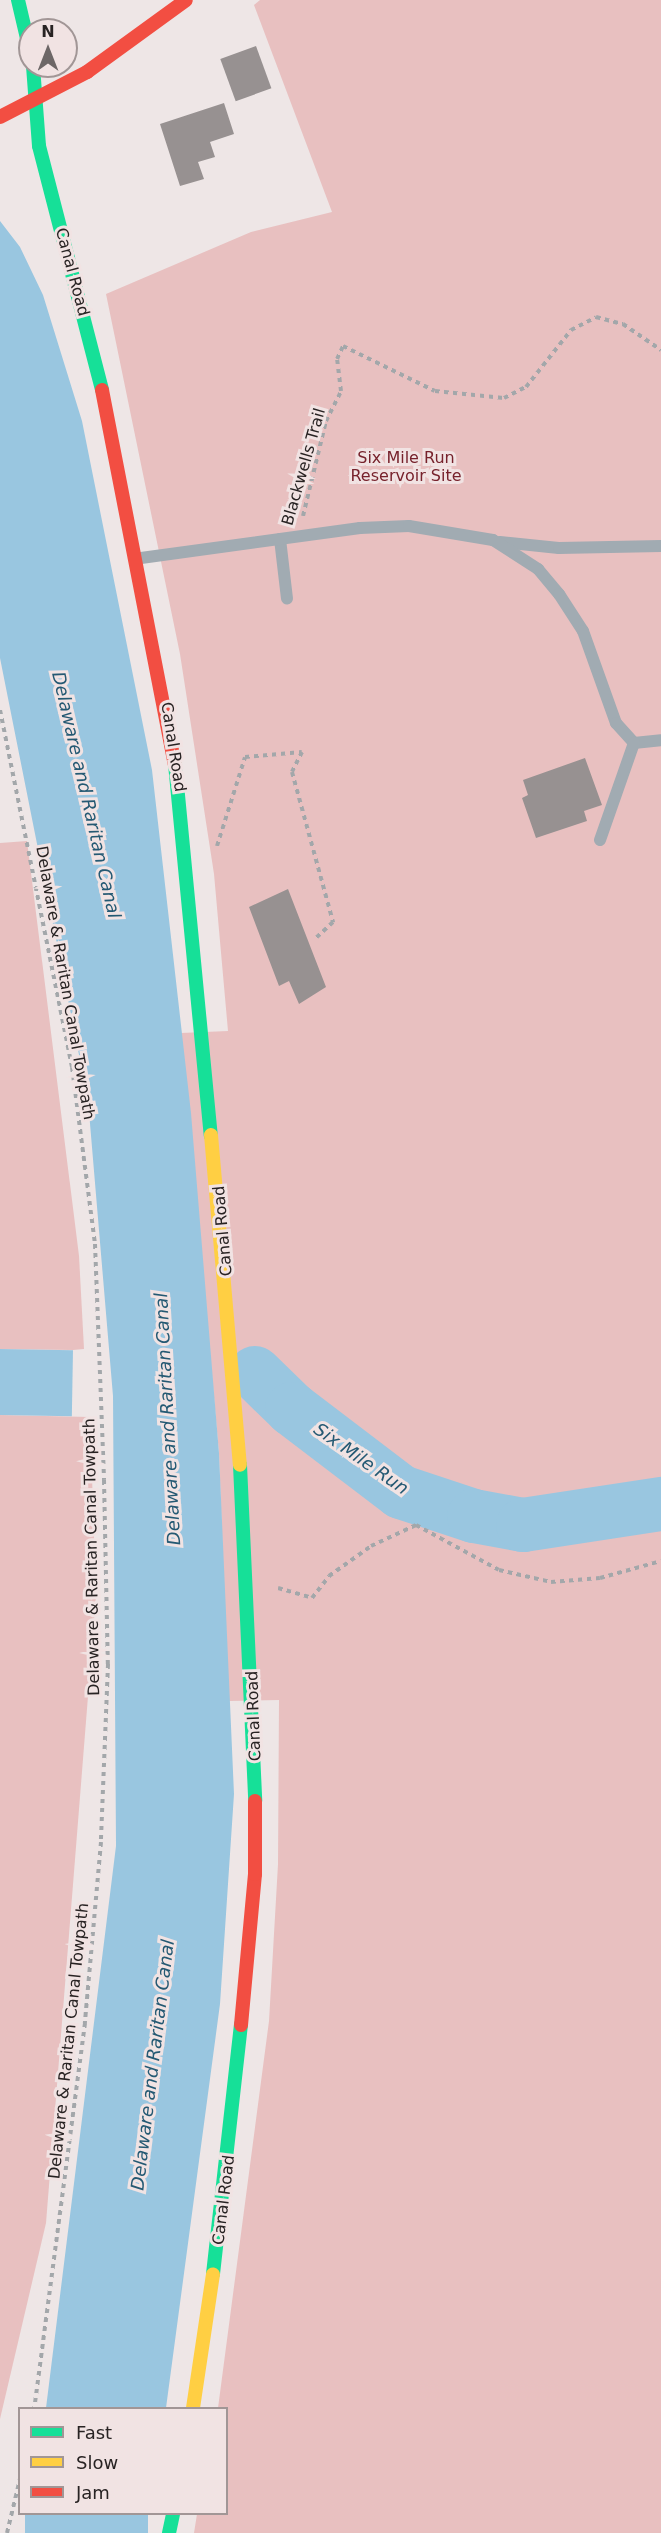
<!DOCTYPE html>
<html>
<head>
<meta charset="utf-8">
<style>
	body { margin:0 }
	#map { position:relative; width:661px; height:2533px; overflow:hidden; background:#eee6e6; font-family:"DejaVu Sans",sans-serif }
	div>[style] { position:absolute }
	[style*='--x'] { left:calc(var(--x)*1px); top:calc(var(--y)*1px); width:calc(var(--w)*1px); rotate:calc(var(--a)*1deg) }
	.green>* { inset:0; background:#e8c0c0 }
	.water>* { inset:0; background:#99c6e0; transform-origin:0 0 }
	.river>* { height:54px; margin:-27px; padding:0 27px; transform-origin:27px; border-radius:27px; background:#99c6e0 }
	.building>* { inset:0; background:#979191; transform-origin:0 0 }
	.path>* { height:4px; margin-top:-2px; transform-origin:0; background:repeating-linear-gradient(90deg,#a3a7aa 0 4.5px,transparent 0 9px) }
	.lane>* { height:12px; margin:-6px; padding:0 6px; transform-origin:6px; border-radius:6px; background:#a1abb2 }
	.fast>* { height:14px; margin:-7px; padding:0 7px; transform-origin:7px; border-radius:7px; background:#16e098 }
	.slow>* { height:14px; margin:-7px; padding:0 7px; transform-origin:7px; border-radius:7px; background:#ffcf43 }
	.jam>* { height:14px; margin:-7px; padding:0 7px; transform-origin:7px; border-radius:7px; background:#f24e42 }
	span { translate:-50% -50%; white-space:nowrap; text-align:center; line-height:1.15; -webkit-text-stroke:6px #f1e3e3; paint-order:stroke }
	.street-label { font-size:16px; color:#282323 }
	.park-label { font-size:16px; color:#77222c }
	.water-label { font-size:18px; color:#245973; font-style:italic }
	.legend { position:absolute; left:18px; top:2407px; width:210px; height:108px; box-sizing:border-box; background:#f1e3e3; border:2px solid #a19696; margin:0; padding:8px 10px; list-style:none; font-size:18px; color:#282323 }
	.legend li { display:flex; align-items:center; gap:12px; height:30px }
	.legend b { width:30px; border:2px solid #a19696 }
	.north { position:absolute; left:18px; top:18px; width:60px; height:60px; box-sizing:border-box; background:#f1e3e3; border:2px solid #a19696; border-radius:50%; rotate:0deg; font-size:16px; font-weight:700; line-height:24px; text-align:center; color:#282323 }
	.north::after { content:''; display:block; margin:auto; width:21px; height:27px; background:#6d6767; clip-path:polygon(50% 0,100% 100%,50% 72%,0 100%) }
</style>
</head>
<body>
<div id="map">
	<div class="green">
		<i style="clip-path:polygon(260px 0,661px 0,661px 2533px,194px 2533px,197px 2514px,226px 2514px,226px 2408px,218px 2408px,269px 2021px,278px 1864px,279px 1700px,228px 1701px,219px 1453px,181px 1033px,228px 1031px,214px 874px,180px 654px,106px 294px,251px 232px,332px 212px,254px 5px)"></i>
		<i style="clip-path:polygon(27px 841px,79px 1256px,84px 1349px,73px 1350px,0 1349px,0 843px)"></i>
		<i style="clip-path:polygon(0 1415px,90px 1417px,96px 1596px,46px 2223px,0 2419px)"></i>
	</div>
	<div class="water">
		<i style="clip-path:polygon(0 221px,20px 247px,43px 295px,82px 421px,152px 770px,191px 1113px,219px 1453px,234px 1794px,220px 2004px,166px 2408px,46px 2408px,116px 1846px,113px 1396px,88px 1100px,0 658px)"></i>
		<i style="left:0;top:1349px;width:73px;height:66px;rotate:1deg"></i>
		<i style="left:25px;top:2514px;width:123px;height:20px"></i>
	</div>
	<div class="river">
		<i style="--x:255;--y:1373;--w:52;--a:44.2"></i>
		<i style="--x:292;--y:1409;--w:137;--a:37.3"></i>
		<i style="--x:401;--y:1492;--w:77;--a:18.2"></i>
		<i style="--x:474;--y:1516;--w:50;--a:10.4"></i>
		<i style="--x:523;--y:1525;--w:140;--a:-8.7"></i>
	</div>
	<div class="building">
		<i style="left:256px;top:46px;width:45px;height:38px;rotate:70deg"></i>
		<i style="clip-path:polygon(224px 103px,234px 134px,210px 142px,215px 157px,198px 162px,204px 179px,180px 186px,160px 124px)"></i>
		<i style="clip-path:polygon(585px 758px,602px 805px,584px 811px,587px 821px,536px 838px,522px 798px,528px 795px,523px 780px)"></i>
		<i style="clip-path:polygon(288px 889px,326px 987px,299px 1004px,289px 981px,279px 986px,249px 907px)"></i>
	</div>
	<div class="path">
		<i style="--x:303;--y:516;--w:98;--a:-76.4"></i>
		<i style="--x:326;--y:421;--w:34;--a:-63"></i>
		<i style="--x:341;--y:391;--w:32;--a:-97"></i>
		<i style="--x:337;--y:359;--w:14;--a:-65"></i>
		<i style="--x:343;--y:346;--w:102;--a:26.1"></i>
		<i style="--x:435;--y:391;--w:69;--a:5.8"></i>
		<i style="--x:504;--y:398;--w:25;--a:-27"></i>
		<i style="--x:526;--y:387;--w:73;--a:-51.7"></i>
		<i style="--x:571;--y:330;--w:28;--a:-27"></i>
		<i style="--x:596;--y:317;--w:28;--a:15"></i>
		<i style="--x:623;--y:324;--w:46;--a:34.4"></i>
		<i style="--x:0;--y:710;--w:364;--a:78.6"></i>
		<i style="--x:72;--y:1067;--w:178;--a:82.6"></i>
		<i style="--x:95;--y:1244;--w:236;--a:87.8"></i>
		<i style="--x:104;--y:1480;--w:184;--a:88.8"></i>
		<i style="--x:108;--y:1664;--w:178;--a:92.3"></i>
		<i style="--x:101;--y:1842;--w:182;--a:95.1"></i>
		<i style="--x:85;--y:2023;--w:388;--a:97.5"></i>
		<i style="--x:302;--y:752;--w:22;--a:117"></i>
		<i style="--x:292;--y:772;--w:156;--a:74.7"></i>
		<i style="--x:333;--y:922;--w:26;--a:137"></i>
		<i style="--x:217;--y:846;--w:93;--a:-72.5"></i>
		<i style="--x:245;--y:757;--w:57;--a:-5"></i>
		<i style="--x:278;--y:1588;--w:35;--a:16"></i>
		<i style="--x:312;--y:1598;--w:28;--a:-52"></i>
		<i style="--x:329;--y:1576;--w:52;--a:-35.5"></i>
		<i style="--x:371;--y:1546;--w:50;--a:-25"></i>
		<i style="--x:416;--y:1525;--w:94;--a:28.5"></i>
		<i style="--x:499;--y:1570;--w:53;--a:13"></i>
		<i style="--x:551;--y:1582;--w:49;--a:-4.7"></i>
		<i style="--x:600;--y:1578;--w:63;--a:-15.6"></i>
		<i style="--x:7;--y:2533;--w:56;--a:-76.5"></i>
	</div>
	<div class="lane">
		<i style="--x:280;--y:539;--w:60;--a:83.3"></i>
		<i style="--x:500;--y:542;--w:59;--a:5.8"></i>
		<i style="--x:559;--y:548;--w:102;--a:-1.1"></i>
		<i style="--x:141;--y:558;--w:221;--a:-7.8"></i>
		<i style="--x:360;--y:528;--w:49;--a:-2.3"></i>
		<i style="--x:409;--y:526;--w:85;--a:9.5"></i>
		<i style="--x:493;--y:540;--w:54;--a:32.8"></i>
		<i style="--x:538;--y:569;--w:33;--a:50"></i>
		<i style="--x:559;--y:594;--w:44;--a:57"></i>
		<i style="--x:583;--y:631;--w:98;--a:70.3"></i>
		<i style="--x:616;--y:723;--w:27;--a:48"></i>
		<i style="--x:634;--y:743;--w:27;--a:-6"></i>
		<i style="--x:600;--y:840;--w:103;--a:-70.7"></i>
	</div>
	<div class="fast">
		<i style="--x:18;--y:0;--w:52;--a:76.8"></i>
		<i style="--x:33;--y:66;--w:80;--a:85.7"></i>
		<i style="--x:39;--y:146;--w:252;--a:75.5"></i>
		<i style="--x:175;--y:764;--w:373;--a:84.5"></i>
		<i style="--x:240;--y:1465;--w:336;--a:87.4"></i>
		<i style="--x:213;--y:2274;--w:251;--a:-83.6"></i>
		<i style="--x:169;--y:2533;--w:19;--a:-78"></i>
	</div>
	<div class="slow">
		<i style="--x:211;--y:1135;--w:331;--a:85"></i>
		<i style="--x:193;--y:2408;--w:135;--a:-81.5"></i>
	</div>
	<div class="jam">
		<i style="--x:0;--y:117;--w:98;--a:-27.3"></i>
		<i style="--x:87;--y:72;--w:122;--a:-36"></i>
		<i style="--x:102;--y:390;--w:381;--a:79"></i>
		<i style="--x:241;--y:2025;--w:152;--a:-84.7"></i>
		<i style="--x:255;--y:1874;--w:73;--a:-90"></i>
	</div>
	<div class="street-label">
		<span style="left:72px;top:272px;rotate:75deg">Canal Road</span>
		<span style="left:304px;top:467px;rotate:-74deg">Blackwells Trail</span>
		<span style="left:173px;top:747px;rotate:81deg">Canal Road</span>
		<span style="left:65px;top:983px;rotate:80deg">Delaware &amp; Raritan Canal Towpath</span>
		<span style="left:223px;top:1231px;rotate:-95deg">Canal Road</span>
		<span style="left:92px;top:1557px;rotate:-91deg">Delaware &amp; Raritan Canal Towpath</span>
		<span style="left:254px;top:1716px;rotate:-92deg">Canal Road</span>
		<span style="left:69px;top:2041px;rotate:-84deg">Delaware &amp; Raritan Canal Towpath</span>
		<span style="left:224px;top:2200px;rotate:-83deg">Canal Road</span>
	</div>
	<div class="park-label">
		<span style="left:406px;top:467px">Six Mile Run<br>Reservoir Site</span>
	</div>
	<div class="water-label">
		<span style="left:86px;top:795px;rotate:77deg">Delaware and Raritan Canal</span>
		<span style="left:168px;top:1419px;rotate:-93deg">Delaware and Raritan Canal</span>
		<span style="left:361px;top:1459px;rotate:35deg">Six Mile Run</span>
		<span style="left:153px;top:2065px;rotate:-83deg">Delaware and Raritan Canal</span>
	</div>
	<ul class="legend">
	<li><b style="height:8px;background:#16e098"></b>Fast</li>
	<li><b style="height:8px;background:#ffcf43"></b>Slow</li>
	<li><b style="height:8px;background:#f24e42"></b>Jam</li>
	</ul>
	<div class="north">N</div>
</div>
</body>
</html>
